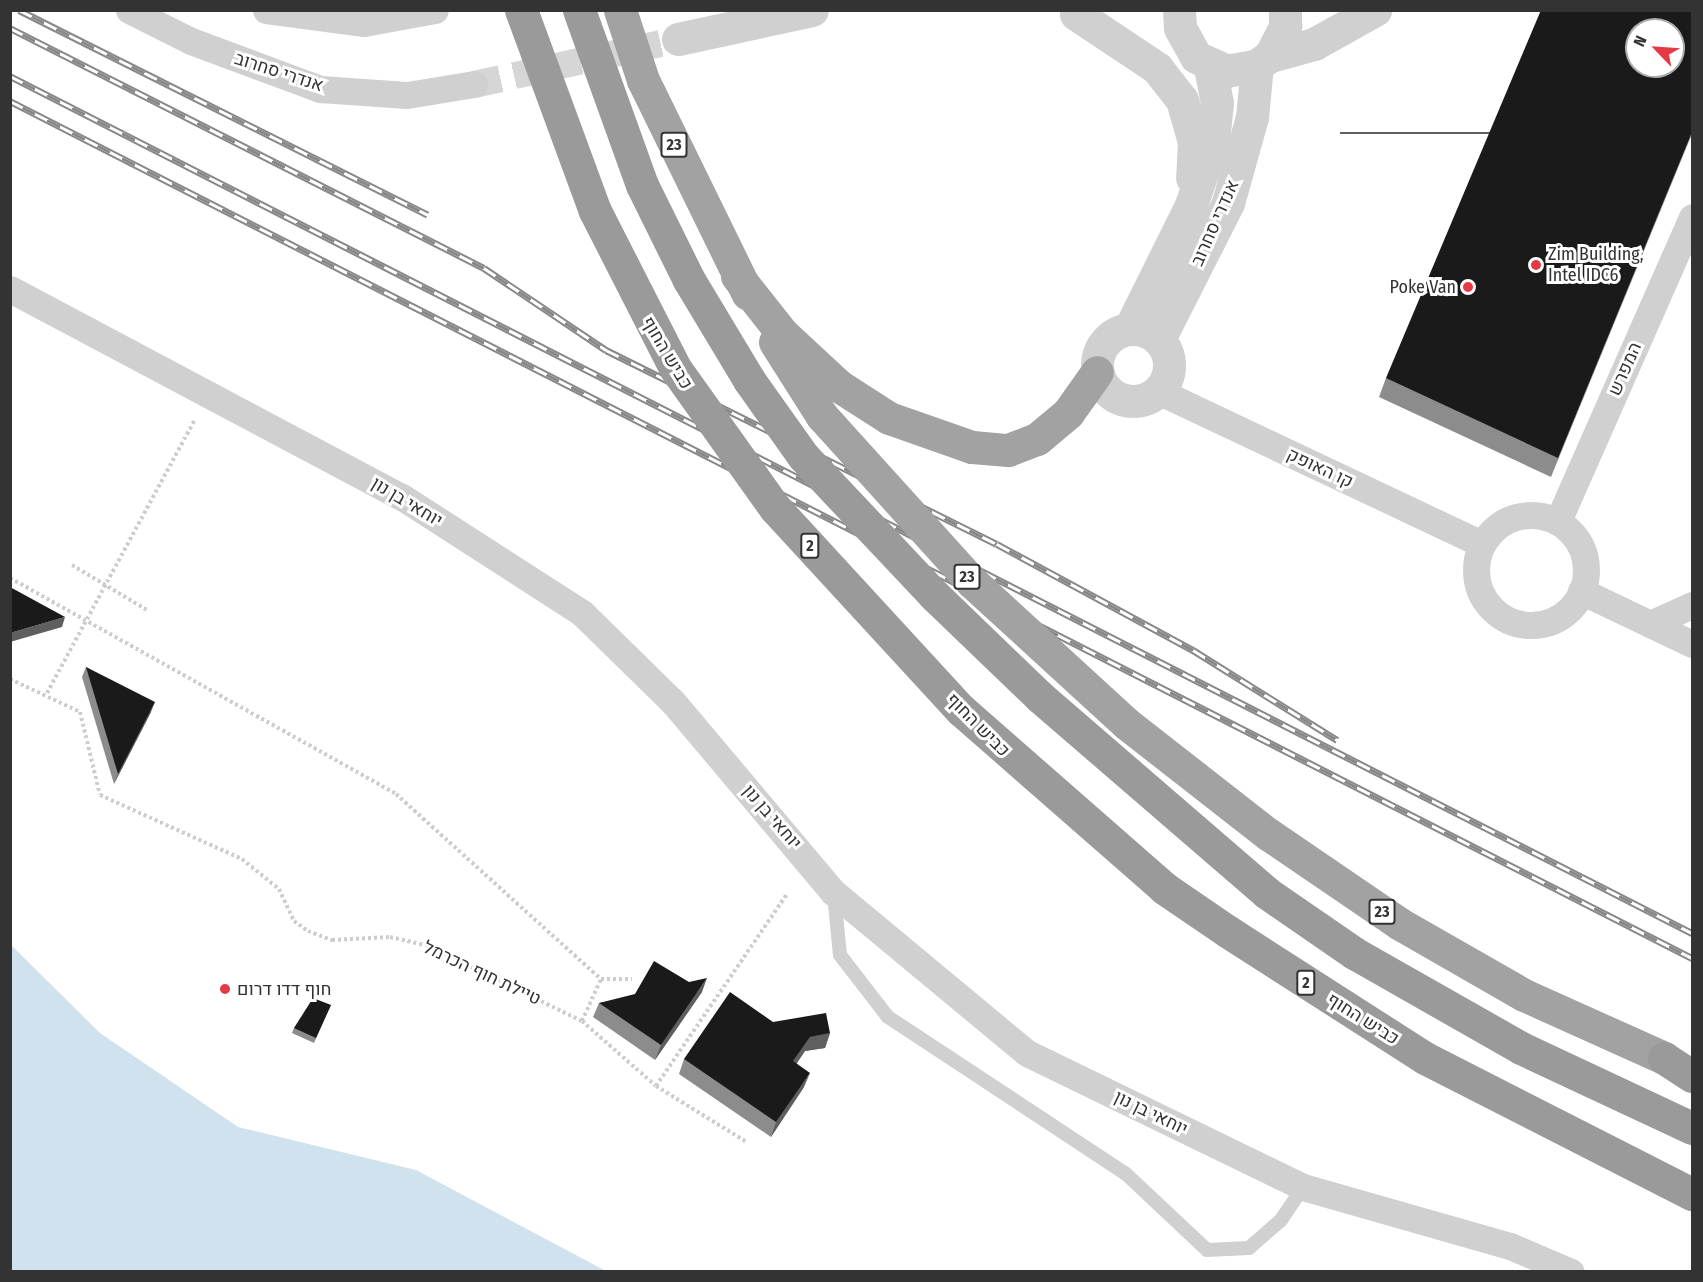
<!DOCTYPE html>
<html>
<head>
<meta charset="utf-8">
<style>
	body { margin:0 }
	#map { position:relative; width:1703px; height:1282px; overflow:hidden; background:#fff; font-family:"Fira Sans Condensed",Heebo,sans-serif }
	div>[style] { position:absolute }
	[style*='--x'] { left:calc(var(--x)*1px); top:calc(var(--y)*1px); width:calc(var(--w)*1px); rotate:calc(var(--a)*1deg) }
	.water>* { inset:0; background:#cfe2ee }
	.minor-tunnel>* { height:27px; margin-top:-13.5px; transform-origin:0; background:repeating-linear-gradient(90deg,#d6d6d6 0 27px,transparent 0 41px) }
	.path>* { height:4px; margin-top:-2px; transform-origin:0; background:repeating-linear-gradient(90deg,#cdcdcd 0 3px,transparent 0 6px) }
	.service>* { height:14px; margin:-7px; padding:0 7px; transform-origin:7px; border-radius:7px; background:#d0d0d0 }
	.minor>* { height:27px; margin:-13.5px; padding:0 13.5px; transform-origin:13.5px; border-radius:13.5px; background:#d0d0d0 }
	.minor>.ring { margin:-13.5px; padding:0; box-sizing:content-box; background:none; border:27px solid #d0d0d0; border-radius:50% }
	.tertiary>* { height:33px; margin:-16.5px; padding:0 16.5px; transform-origin:16.5px; border-radius:16.5px; background:#d0d0d0 }
	.tertiary>.ring { margin:-16.5px; padding:0; box-sizing:content-box; background:none; border:33px solid #d0d0d0; border-radius:50% }
	.trunk>* { height:33px; margin:-16.5px; padding:0 16.5px; transform-origin:16.5px; border-radius:16.5px; background:#a2a2a2 }
	.motorway>* { height:33px; margin:-16.5px; padding:0 16.5px; transform-origin:16.5px; border-radius:16.5px; background:#9a9a9a }
	.rail>* { height:7px; margin-top:-3.5px; transform-origin:0; background:repeating-linear-gradient(90deg,#fff 0 14px,#888 0 28px); box-sizing:border-box; border-block:2px solid #888 }
	.trunk-bridge>* { height:33px; margin:-16.5px; padding:0 16.5px; transform-origin:16.5px; border-radius:16.5px; background:#a2a2a2 }
	.motorway-bridge>* { height:33px; margin:-16.5px; padding:0 16.5px; transform-origin:16.5px; border-radius:16.5px; background:#9a9a9a }
	.wall>* { inset:0; background:#8c8c8c }
	.shaded-wall>* { inset:0; background:#5f5f5f; transform-origin:0 0 }
	.building>* { inset:0; background:#1a1a1a }
	.dots>* { width:16px; height:16px; translate:-50% -50%; box-sizing:border-box; border:3px solid #fff; border-radius:50% }
	span { translate:-50% -50%; white-space:nowrap; text-align:center; line-height:1.15; -webkit-text-stroke:6px #fff; paint-order:stroke }
	.shield-label span { padding:2px 4px; background:#fff; border:2px solid; border-radius:4px; -webkit-text-stroke-width:0 }
	.shield-label { font-size:16px; color:#333; font-weight:700 }
	.street-label { font-size:18px; color:#333 }
	.poi-label { font-size:18px; color:#333 }
	.left { translate:0 -50%; text-align:left }
	.right { translate:-100% -50%; text-align:right }
	.frame { position:absolute; inset:0; border:12px solid #333; pointer-events:none }
	.north { position:absolute; left:1625px; top:18px; width:60px; height:60px; box-sizing:border-box; background:#fff; border:2px solid #adadad; border-radius:50%; rotate:295deg; font-size:16px; font-weight:700; line-height:24px; text-align:center; color:#333 }
	.north::after { content:''; display:block; margin:auto; width:21px; height:27px; background:#e63946; clip-path:polygon(50% 0,100% 100%,50% 72%,0 100%) }
</style>
</head>
<body>
<div id="map">
	<div class="water">
		<i style="clip-path:polygon(11px 945px,100px 1033px,238px 1127px,416px 1170px,606px 1271px,11px 1271px)"></i>
	</div>
	<div class="minor-tunnel">
		<i style="--x:474;--y:84;--w:209;--a:-12.4"></i>
	</div>
	<div class="path">
		<i style="--x:72;--y:565;--w:87;--a:31"></i>
		<i style="--x:10;--y:578;--w:442;--a:29.2"></i>
		<i style="--x:396;--y:794;--w:276;--a:42.1"></i>
		<i style="--x:10;--y:679;--w:77;--a:25.2"></i>
		<i style="--x:80;--y:712;--w:85;--a:76.5"></i>
		<i style="--x:100;--y:795;--w:156;--a:24.3"></i>
		<i style="--x:242;--y:859;--w:48;--a:39"></i>
		<i style="--x:279;--y:889;--w:35;--a:65"></i>
		<i style="--x:294;--y:921;--w:17;--a:36"></i>
		<i style="--x:308;--y:931;--w:26;--a:21"></i>
		<i style="--x:332;--y:940;--w:58;--a:-3"></i>
		<i style="--x:390;--y:937;--w:39;--a:13"></i>
		<i style="--x:428;--y:946;--w:171;--a:26"></i>
		<i style="--x:582;--y:1021;--w:98;--a:41.3"></i>
		<i style="--x:656;--y:1086;--w:105;--a:31.7"></i>
		<i style="--x:47;--y:693;--w:311;--a:-61.6"></i>
		<i style="--x:582;--y:1021;--w:46;--a:-65.7"></i>
		<i style="--x:601;--y:979;--w:31;--a:0"></i>
		<i style="--x:656;--y:1086;--w:232;--a:-55.7"></i>
	</div>
	<div class="service">
		<i style="--x:834;--y:894;--w:61;--a:84.4"></i>
		<i style="--x:840;--y:955;--w:78;--a:52.3"></i>
		<i style="--x:888;--y:1017;--w:284;--a:33.4"></i>
		<i style="--x:1125;--y:1173;--w:112;--a:43.2"></i>
		<i style="--x:1207;--y:1250;--w:42;--a:-2.7"></i>
		<i style="--x:1249;--y:1248;--w:43;--a:-41.2"></i>
		<i style="--x:1281;--y:1220;--w:40;--a:-56"></i>
	</div>
	<div class="minor">
		<i style="--x:129;--y:10;--w:69;--a:26.6"></i>
		<i style="--x:191;--y:41;--w:138;--a:20.4"></i>
		<i style="--x:320;--y:89;--w:87;--a:3.9"></i>
		<i style="--x:407;--y:95;--w:68;--a:-9.3"></i>
		<i style="--x:266;--y:10;--w:99;--a:7.6"></i>
		<i style="--x:364;--y:23;--w:72;--a:-10.4"></i>
		<i style="--x:10;--y:289;--w:444;--a:28"></i>
		<i style="--x:402;--y:497;--w:214;--a:32.8"></i>
		<i style="--x:582;--y:613;--w:127;--a:44.4"></i>
		<i style="--x:673;--y:702;--w:248;--a:49.9"></i>
		<i style="--x:833;--y:892;--w:252;--a:39.7"></i>
		<i style="--x:1027;--y:1053;--w:307;--a:25.9"></i>
		<i style="--x:1303;--y:1187;--w:215;--a:15.9"></i>
		<i style="--x:1510;--y:1246;--w:66;--a:23.1"></i>
		<i style="--x:1158;--y:391;--w:358;--a:25.3"></i>
		<i class="ring" style="left:1476px;top:515px;width:83px;height:83px"></i>
		<i style="--x:1558;--y:521;--w:332;--a:-66.2"></i>
		<i style="--x:1581;--y:591;--w:123;--a:25.5"></i>
		<i style="--x:1650;--y:624;--w:46;--a:-24.3"></i>
	</div>
	<div class="tertiary">
		<i style="--x:1179;--y:10;--w:18;--a:87"></i>
		<i style="--x:1180;--y:28;--w:33;--a:61"></i>
		<i style="--x:1196;--y:57;--w:34;--a:24"></i>
		<i style="--x:1227;--y:71;--w:31;--a:-11"></i>
		<i style="--x:1257;--y:65;--w:16;--a:-35"></i>
		<i style="--x:1270;--y:56;--w:34;--a:-63"></i>
		<i style="--x:1285;--y:26;--w:16;--a:-90"></i>
		<i style="--x:1076;--y:14;--w:97;--a:33.7"></i>
		<i style="--x:1157;--y:68;--w:41;--a:52"></i>
		<i style="--x:1182;--y:100;--w:44;--a:74.1"></i>
		<i style="--x:1194;--y:142;--w:36;--a:93"></i>
		<i style="--x:678;--y:39;--w:137;--a:-12.2"></i>
		<i style="--x:1270;--y:56;--w:46;--a:-15.3"></i>
		<i style="--x:1314;--y:44;--w:70;--a:-29.1"></i>
		<i style="--x:1130;--y:328;--w:137;--a:-63.6"></i>
		<i style="--x:1191;--y:205;--w:68;--a:-71"></i>
		<i style="--x:1213;--y:141;--w:38;--a:-84"></i>
		<i style="--x:1217;--y:103;--w:37;--a:-101"></i>
		<i class="ring" style="left:1097px;top:329px;width:39px;height:39px"></i>
		<i style="--x:1159;--y:339;--w:153;--a:-63.1"></i>
		<i style="--x:1228;--y:203;--w:89;--a:-74.4"></i>
		<i style="--x:1252;--y:117;--w:52;--a:-84.5"></i>
	</div>
	<div class="trunk">
		<i style="--x:620;--y:10;--w:74;--a:71.8"></i>
		<i style="--x:643;--y:80;--w:238;--a:63.9"></i>
		<i style="--x:737;--y:276;--w:73;--a:51.7"></i>
		<i style="--x:782;--y:333;--w:78;--a:42.9"></i>
		<i style="--x:839;--y:386;--w:59;--a:32.6"></i>
		<i style="--x:889;--y:418;--w:88;--a:19.3"></i>
		<i style="--x:972;--y:447;--w:36;--a:5"></i>
		<i style="--x:1008;--y:450;--w:31;--a:-21"></i>
		<i style="--x:1037;--y:439;--w:40;--a:-40"></i>
		<i style="--x:1068;--y:413;--w:50;--a:-54.7"></i>
		<i style="--x:775;--y:342;--w:88;--a:57.6"></i>
		<i style="--x:1127;--y:724;--w:179;--a:38"></i>
		<i style="--x:1268;--y:834;--w:160;--a:34.3"></i>
		<i style="--x:1400;--y:924;--w:143;--a:29.8"></i>
		<i style="--x:1524;--y:995;--w:154;--a:24.2"></i>
	</div>
	<div class="motorway">
		<i style="--x:521;--y:10;--w:214;--a:69.8"></i>
		<i style="--x:595;--y:211;--w:176;--a:63"></i>
		<i style="--x:579;--y:10;--w:186;--a:70.2"></i>
		<i style="--x:642;--y:185;--w:106;--a:63.7"></i>
		<i style="--x:689;--y:280;--w:117;--a:59"></i>
		<i style="--x:1040;--y:697;--w:300;--a:40.8"></i>
		<i style="--x:1267;--y:893;--w:106;--a:34.6"></i>
		<i style="--x:1354;--y:953;--w:192;--a:29.6"></i>
		<i style="--x:1521;--y:1048;--w:189;--a:25.1"></i>
		<i style="--x:961;--y:710;--w:270;--a:41.2"></i>
		<i style="--x:1164;--y:888;--w:76;--a:34.3"></i>
		<i style="--x:1227;--y:931;--w:235;--a:32.7"></i>
		<i style="--x:1425;--y:1058;--w:300;--a:27"></i>
		<i style="--x:1664;--y:1058;--w:33;--a:33"></i>
	</div>
	<div class="rail">
		<i style="--x:19;--y:10;--w:457;--a:26.6"></i>
		<i style="--x:10;--y:28;--w:531;--a:26.85"></i>
		<i style="--x:484;--y:268;--w:147;--a:33.9"></i>
		<i style="--x:606;--y:350;--w:436;--a:26.4"></i>
		<i style="--x:997;--y:544;--w:223;--a:28.4"></i>
		<i style="--x:1193;--y:650;--w:170;--a:32"></i>
		<i style="--x:10;--y:76;--w:1888;--a:27"></i>
		<i style="--x:10;--y:101;--w:1888;--a:27"></i>
	</div>
	<div class="trunk-bridge">
		<i style="--x:822;--y:416;--w:224;--a:47.9"></i>
		<i style="--x:972;--y:582;--w:210;--a:42.5"></i>
	</div>
	<div class="motorway-bridge">
		<i style="--x:675;--y:368;--w:172;--a:54.5"></i>
		<i style="--x:775;--y:508;--w:275;--a:47.4"></i>
		<i style="--x:749;--y:380;--w:93;--a:54.6"></i>
		<i style="--x:803;--y:456;--w:191;--a:46.7"></i>
		<i style="--x:934;--y:595;--w:147;--a:43.9"></i>
	</div>
	<div class="wall">
		<i style="clip-path:polygon(1692px 134px,1551px 477px,1379px 397px,1386px 378px)"></i>
		<i style="clip-path:polygon(86px 667px,151px 712px,114px 784px,82px 677px)"></i>
		<i style="clip-path:polygon(702px 992px,655px 1060px,593px 1017px,599px 1003px)"></i>
		<i style="clip-path:polygon(331px 1005px,314px 1043px,292px 1033px,294px 1028px)"></i>
		<i style="clip-path:polygon(773px 1022px,830px 1033px,825px 1048px,805px 1051px,797px 1063px,804px 1087px,771px 1137px,679px 1074px,684px 1059px)"></i>
	</div>
	<div class="shaded-wall">
		<i style="left:1692px;top:132px;width:2px;height:352px;rotate:90deg"></i>
		<i style="clip-path:polygon(65px 617px,62px 627px,10px 642px,10px 633px)"></i>
		<i style="clip-path:polygon(155px 702px,151px 712px,114px 784px,118px 774px)"></i>
		<i style="clip-path:polygon(707px 978px,702px 992px,655px 1060px,661px 1045px)"></i>
		<i style="clip-path:polygon(830px 1033px,825px 1048px,805px 1051px,788px 1076px,793px 1061px,810px 1037px)"></i>
		<i style="clip-path:polygon(810px 1073px,804px 1087px,771px 1137px,776px 1122px)"></i>
	</div>
	<div class="building">
		<i style="clip-path:polygon(evenodd,1541px 10px,1692px 10px,1692px 132px,1558px 458px,1386px 378px,1541px 10px,1637px 30px,1673px 30px,1673px 66px,1637px 66px,1637px 30px)"></i>
		<i style="clip-path:polygon(10px 587px,65px 617px,10px 633px)"></i>
		<i style="clip-path:polygon(86px 667px,155px 702px,118px 774px)"></i>
		<i style="clip-path:polygon(654px 961px,689px 982px,707px 978px,661px 1045px,599px 1003px,635px 994px)"></i>
		<i style="clip-path:polygon(730px 992px,773px 1022px,826px 1013px,830px 1033px,810px 1037px,793px 1061px,810px 1073px,776px 1122px,684px 1059px)"></i>
		<i style="clip-path:polygon(313px 998px,331px 1005px,316px 1038px,294px 1028px)"></i>
	</div>
	<div class="dots">
		<i style="left:1536px;top:265px;background:#e63946"></i>
		<i style="left:1468px;top:287px;background:#e63946"></i>
		<i style="left:225px;top:989px;background:#e63946"></i>
	</div>
	<div class="shield-label">
		<span style="left:674px;top:145px">23</span>
		<span style="left:810px;top:546px">2</span>
		<span style="left:967px;top:577px">23</span>
		<span style="left:1382px;top:912px">23</span>
		<span style="left:1306px;top:983px">2</span>
	</div>
	<div class="street-label">
		<span style="left:279px;top:72px;rotate:18deg">אנדרי סחרוב</span>
		<span style="left:1215px;top:223px;rotate:-66deg">אנדרי סחרוב</span>
		<span style="left:667px;top:353px;rotate:59deg">כביש החוף</span>
		<span style="left:1625px;top:369px;rotate:-66deg">המפרש</span>
		<span style="left:1320px;top:468px;rotate:25deg">קו האופק</span>
		<span style="left:407px;top:502px;rotate:31deg">יוחאי בן נון</span>
		<span style="left:978px;top:725px;rotate:45deg">כביש החוף</span>
		<span style="left:772px;top:817px;rotate:49deg">יוחאי בן נון</span>
		<span style="left:482px;top:973px;rotate:25deg">טיילת חוף הכרמל</span>
		<span style="left:1363px;top:1019px;rotate:32deg">כביש החוף</span>
		<span style="left:1151px;top:1113px;rotate:26deg">יוחאי בן נון</span>
	</div>
	<div class="poi-label">
		<span class="left" style="left:1548px;top:265px">Zim Building,<br>Intel IDC6</span>
		<span class="right" style="left:1456px;top:287px">Poke Van</span>
		<span class="left" style="left:237px;top:989px">חוף דדו דרום</span>
	</div>
	<div class="frame"></div>
	<div class="north">N</div>
</div>
</body>
</html>
